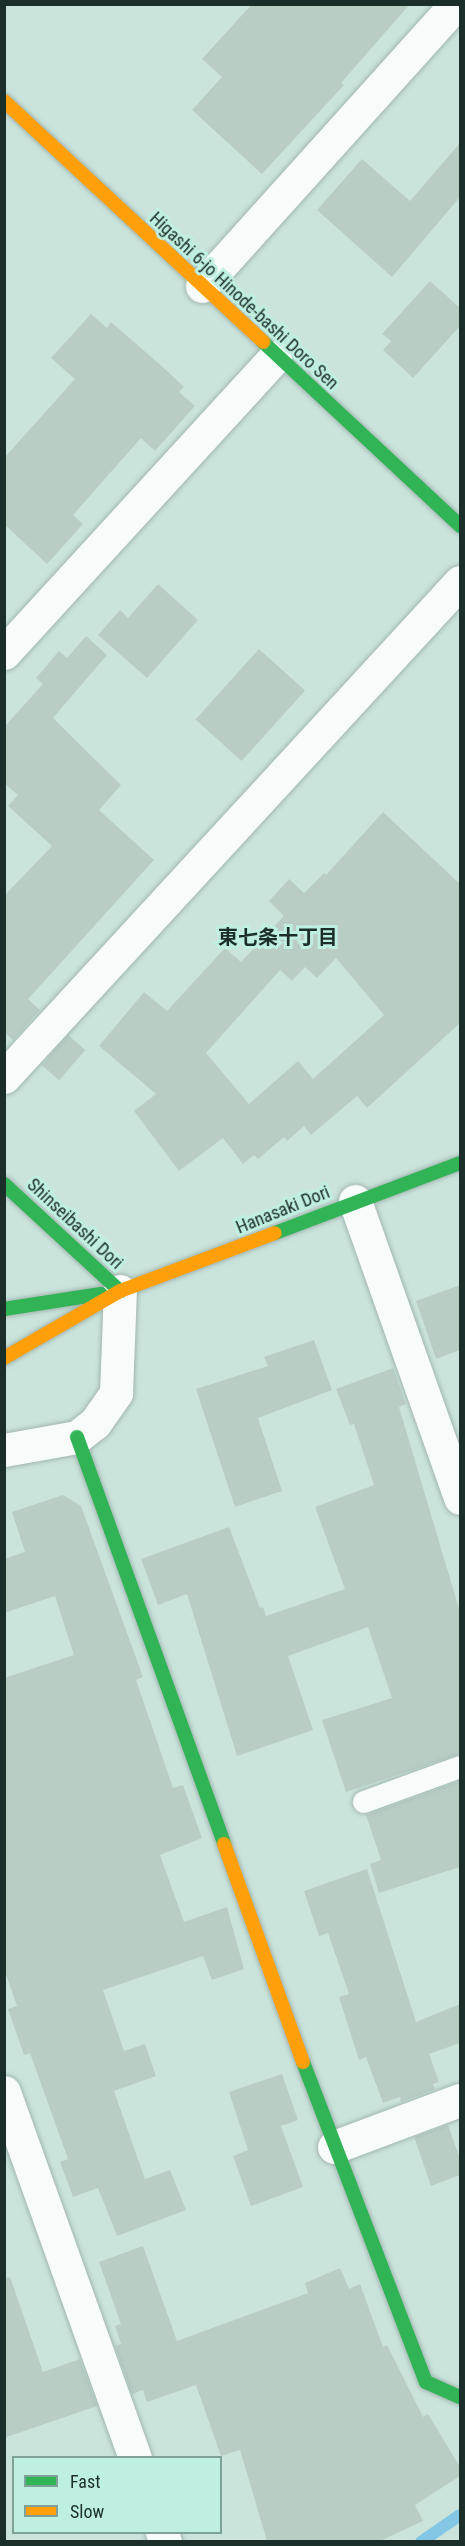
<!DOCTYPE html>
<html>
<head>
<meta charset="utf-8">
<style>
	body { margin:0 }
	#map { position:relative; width:465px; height:2546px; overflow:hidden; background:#cae4dc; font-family:"Roboto Condensed","Noto Sans JP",sans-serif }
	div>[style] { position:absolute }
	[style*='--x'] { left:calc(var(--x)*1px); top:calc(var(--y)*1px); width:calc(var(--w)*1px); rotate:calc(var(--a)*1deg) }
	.stream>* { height:12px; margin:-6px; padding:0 6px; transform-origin:6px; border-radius:6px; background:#83c7e4 }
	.building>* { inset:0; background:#bacdc5; transform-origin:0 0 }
	.roads { filter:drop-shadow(0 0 2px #a2b6b0) drop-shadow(0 0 2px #a2b6b0) }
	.lane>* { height:22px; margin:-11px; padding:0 11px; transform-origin:11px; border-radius:11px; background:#f7fbfa }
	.street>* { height:33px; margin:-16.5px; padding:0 16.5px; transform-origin:16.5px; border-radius:16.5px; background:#f7fbfa }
	.fast>* { height:14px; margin:-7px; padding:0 7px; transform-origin:7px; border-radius:7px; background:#30b455 }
	.slow>* { height:14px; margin:-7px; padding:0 7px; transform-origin:7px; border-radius:7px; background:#ff9f0a }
	span { translate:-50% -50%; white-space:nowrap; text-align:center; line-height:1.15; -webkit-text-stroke:6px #bfefe0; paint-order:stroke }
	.street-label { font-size:18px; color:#1c2e29 }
	.neighbourhood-label { font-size:20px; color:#1c2e29; font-weight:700 }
	.frame { position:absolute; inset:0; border:6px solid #1c2e29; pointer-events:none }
	.legend { position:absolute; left:12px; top:2456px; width:210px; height:78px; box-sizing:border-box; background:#bfefe0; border:2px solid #7ea297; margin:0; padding:8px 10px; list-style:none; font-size:18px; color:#1c2e29 }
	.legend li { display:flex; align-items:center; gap:12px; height:30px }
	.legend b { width:30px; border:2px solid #7ea297 }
</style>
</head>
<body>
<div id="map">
	<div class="stream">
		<i style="--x:421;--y:2542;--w:47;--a:-34.7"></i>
	</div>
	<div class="building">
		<i style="clip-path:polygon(252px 4px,410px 4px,341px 83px,344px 85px,262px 174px,192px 110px,222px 77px,202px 59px)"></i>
		<i style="clip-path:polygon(460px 143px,460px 197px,392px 277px,317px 210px,362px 159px,410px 201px)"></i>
		<i style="clip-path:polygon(430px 281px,460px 308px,460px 326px,413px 378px,383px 350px,391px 341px,382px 334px)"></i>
		<i style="clip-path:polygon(91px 314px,107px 328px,111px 322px,165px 369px,184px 387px,179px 392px,195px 406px,155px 451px,141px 438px,73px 515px,83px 524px,47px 564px,4px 524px,4px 458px,75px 379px,51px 358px)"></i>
		<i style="clip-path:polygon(158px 584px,198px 620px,147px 678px,98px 635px,120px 610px,128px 618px)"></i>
		<i style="clip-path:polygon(86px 636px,107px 655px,53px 718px,121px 785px,99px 810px,154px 860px,28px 999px,40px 1010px,13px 1040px,4px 1032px,4px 896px,52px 846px,8px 806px,18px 795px,4px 783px,4px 727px,43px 684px,36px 678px,59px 651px,67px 658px)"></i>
		<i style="left:259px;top:649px;width:62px;height:95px;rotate:42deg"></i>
		<i style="clip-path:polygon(evenodd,383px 812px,460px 884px,460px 1023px,367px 1108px,357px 1096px,311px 1135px,304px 1126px,287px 1141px,284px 1137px,258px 1159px,254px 1155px,243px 1164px,223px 1138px,179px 1171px,134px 1111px,156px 1094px,99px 1046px,144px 992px,167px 1011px,225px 948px,241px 962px,284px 916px,269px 901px,289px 879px,304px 893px,324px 873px,326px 875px,383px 812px,336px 958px,384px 1015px,313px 1079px,298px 1061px,249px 1104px,206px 1053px,280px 970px,292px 981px,305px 967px,317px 978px,336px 958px)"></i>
		<i style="left:68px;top:1035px;width:23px;height:40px;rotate:41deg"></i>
		<i style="clip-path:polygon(460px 1285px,460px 1350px,436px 1359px,416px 1301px)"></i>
		<i style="clip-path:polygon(314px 1340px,332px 1390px,258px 1418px,282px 1491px,235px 1507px,196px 1389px,268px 1366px,264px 1357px)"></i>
		<i style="clip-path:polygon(393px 1368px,406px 1404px,399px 1407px,460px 1612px,460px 1754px,346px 1792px,322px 1720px,392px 1698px,368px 1627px,288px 1656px,313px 1730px,237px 1756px,187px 1594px,158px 1605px,141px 1559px,229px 1527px,260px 1608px,263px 1607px,266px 1616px,345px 1589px,315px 1507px,374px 1485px,354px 1424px,350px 1425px,336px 1389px)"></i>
		<i style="clip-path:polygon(63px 1495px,81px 1506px,143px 1677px,136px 1680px,173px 1788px,183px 1785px,202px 1838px,160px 1855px,184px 1922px,227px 1907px,244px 1969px,212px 1980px,203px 1956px,103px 1990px,124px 2051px,145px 2044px,156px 2076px,114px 2091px,145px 2179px,170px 2170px,186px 2210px,117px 2236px,98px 2188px,73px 2197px,60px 2162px,68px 2159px,30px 2053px,24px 2055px,8px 2009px,17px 2006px,4px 1969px,4px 1678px,74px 1655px,55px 1596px,4px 1613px,4px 1559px,25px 1552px,12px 1512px)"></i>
		<i style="clip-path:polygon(460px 1781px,460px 1867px,379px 1893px,370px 1864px,381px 1860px,366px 1815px)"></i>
		<i style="clip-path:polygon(367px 1869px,416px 2022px,460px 2004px,460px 2043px,429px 2054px,439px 2082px,433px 2084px,435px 2089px,401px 2102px,400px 2097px,383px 2103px,366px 2057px,359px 2060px,339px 1997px,349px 1994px,328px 1933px,319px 1936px,304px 1891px)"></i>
		<i style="clip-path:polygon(282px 2074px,298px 2120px,281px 2126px,303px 2187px,251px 2206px,233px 2156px,248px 2150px,229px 2092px)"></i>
		<i style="clip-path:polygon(448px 2125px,460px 2159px,460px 2175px,431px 2186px,414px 2137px)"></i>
		<i style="clip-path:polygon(143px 2246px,177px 2341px,308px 2293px,305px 2283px,340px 2268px,349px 2289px,360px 2284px,383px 2347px,387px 2345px,423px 2417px,428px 2414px,460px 2467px,460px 2476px,415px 2505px,423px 2521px,380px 2541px,267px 2541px,240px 2450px,221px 2456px,196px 2385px,147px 2402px,143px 2390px,132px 2394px,115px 2346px,121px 2344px,115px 2326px,121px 2324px,99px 2262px)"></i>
		<i style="clip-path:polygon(10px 2277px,43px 2372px,80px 2359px,97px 2406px,4px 2438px,4px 2278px)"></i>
	</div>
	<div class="roads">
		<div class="lane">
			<i style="--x:364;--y:1802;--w:102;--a:-20"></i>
		</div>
		<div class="street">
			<i style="--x:202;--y:286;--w:380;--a:-48"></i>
			<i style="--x:4;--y:653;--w:401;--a:-47.5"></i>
			<i style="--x:4;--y:1077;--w:673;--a:-47.35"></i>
			<i style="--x:355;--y:1201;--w:315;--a:70.5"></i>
			<i style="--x:4;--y:1450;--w:74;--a:-10.1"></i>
			<i style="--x:77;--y:1437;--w:23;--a:-38"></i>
			<i style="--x:95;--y:1423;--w:37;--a:-55"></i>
			<i style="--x:116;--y:1393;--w:102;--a:-87.8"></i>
			<i style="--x:4;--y:2092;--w:389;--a:70.3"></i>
			<i style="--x:334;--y:2147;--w:134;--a:-20.5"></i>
			<i style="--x:162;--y:2532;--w:10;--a:73"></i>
		</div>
		<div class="fast">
			<i style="--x:263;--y:342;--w:270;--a:43"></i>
			<i style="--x:4;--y:1184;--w:158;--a:42.7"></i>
			<i style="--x:275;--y:1233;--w:198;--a:-20.7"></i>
			<i style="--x:4;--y:1309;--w:98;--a:-8.8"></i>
			<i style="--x:77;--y:1437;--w:433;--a:70.1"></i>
			<i style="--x:303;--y:2062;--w:343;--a:69"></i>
			<i style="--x:426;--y:2382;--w:37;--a:24"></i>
		</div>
		<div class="slow">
			<i style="--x:4;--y:101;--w:354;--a:42.9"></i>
			<i style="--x:4;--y:1358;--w:134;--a:-30"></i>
			<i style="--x:120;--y:1291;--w:165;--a:-20.5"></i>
			<i style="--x:224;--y:1844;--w:232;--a:70.1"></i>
		</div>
	</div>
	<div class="street-label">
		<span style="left:244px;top:301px;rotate:43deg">Higashi 6-jo Hinode-bashi Doro Sen</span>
		<span style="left:283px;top:1210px;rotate:-22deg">Hanasaki Dori</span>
		<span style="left:75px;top:1224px;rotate:43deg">Shinseibashi Dori</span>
	</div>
	<div class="neighbourhood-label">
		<span style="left:278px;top:937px">東七条十丁目</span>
	</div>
	<div class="frame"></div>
	<ul class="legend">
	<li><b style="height:8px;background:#30b455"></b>Fast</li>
	<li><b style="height:8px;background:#ff9f0a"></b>Slow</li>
	</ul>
</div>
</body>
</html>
